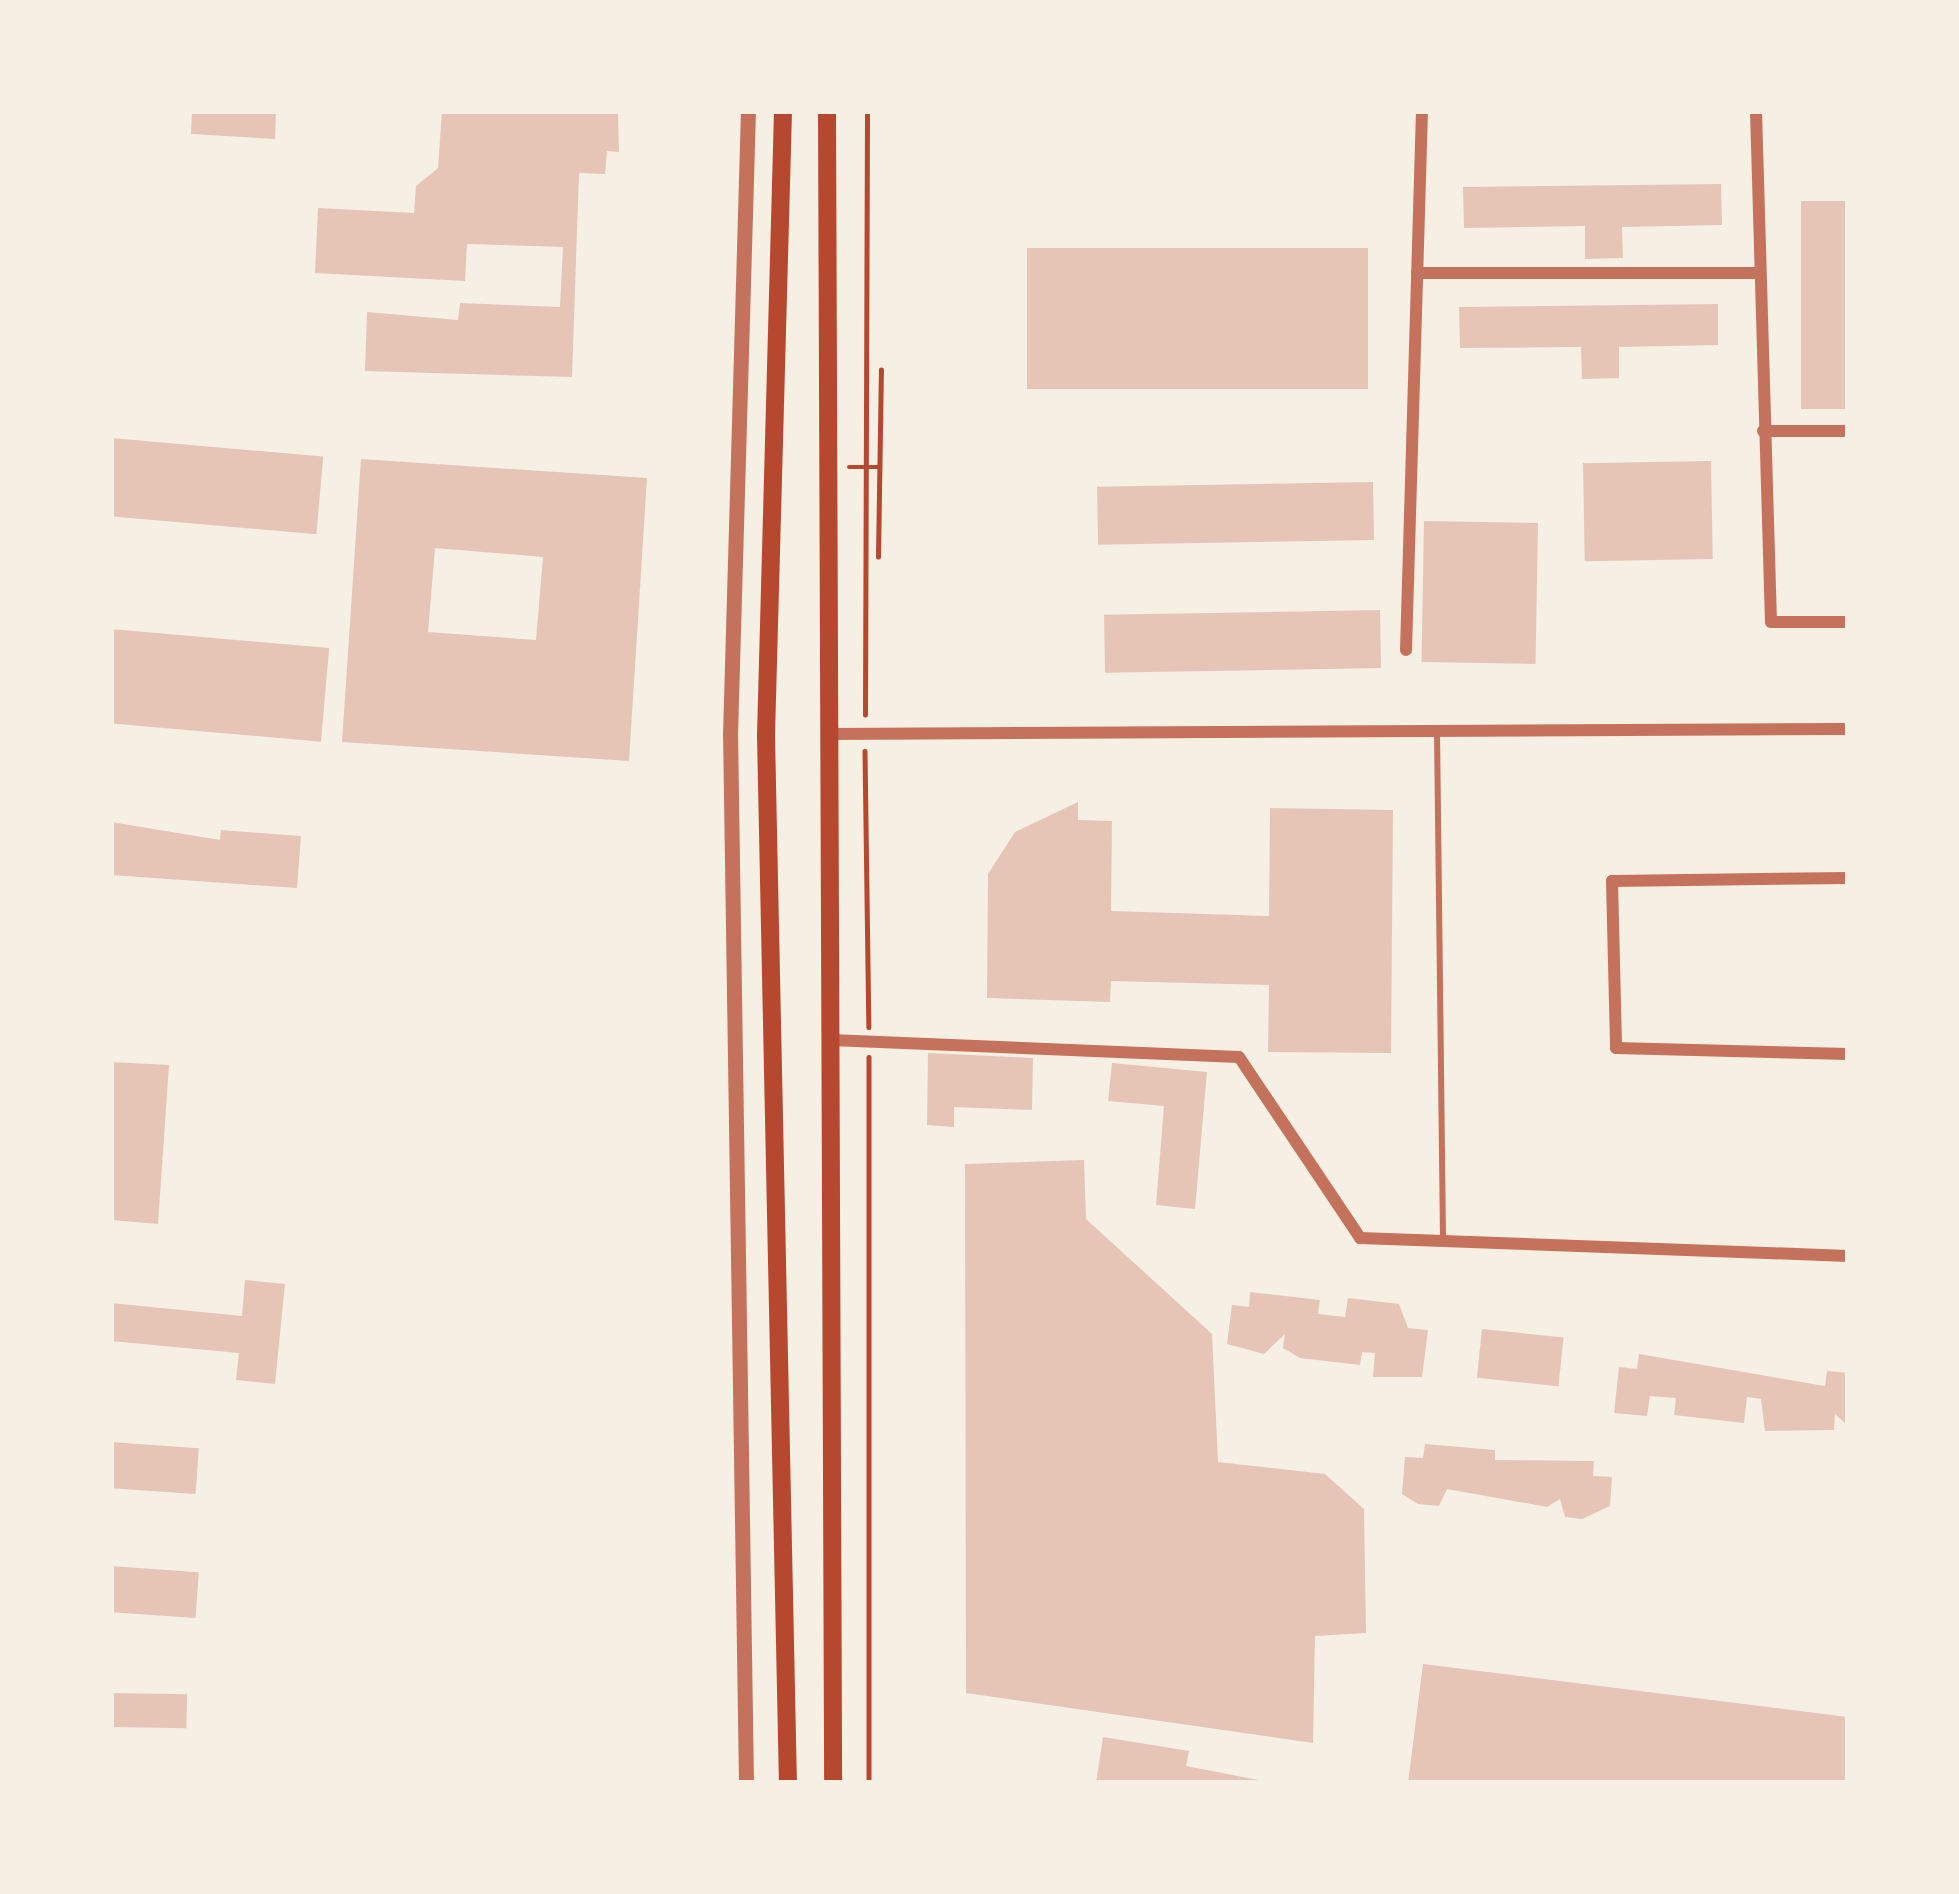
<!DOCTYPE html>
<html>
<head>
<meta charset="utf-8">
<style>
	body { margin:0 }
	#map { position:relative; width:1959px; height:1894px; overflow:hidden; background:#f6efe4; font-family:Jost,sans-serif }
	div>[style] { position:absolute }
	[style*='--x'] { left:calc(var(--x)*1px); top:calc(var(--y)*1px); width:calc(var(--w)*1px); rotate:calc(var(--a)*1deg) }
	.building>* { inset:0; background:#e6c5b7; transform-origin:0 0 }
	.path>* { height:4.5px; margin:-2.25px; padding:0 2.25px; transform-origin:2.25px; border-radius:2.25px; background:#b5482f }
	.service>* { height:6px; margin:-3px; padding:0 3px; transform-origin:3px; border-radius:3px; background:#c5725c }
	.minor>* { height:12px; margin:-6px; padding:0 6px; transform-origin:6px; border-radius:6px; background:#c5725c }
	.tertiary>* { height:15px; margin:-7.5px; padding:0 7.5px; transform-origin:7.5px; border-radius:7.5px; background:#c5725c }
	.primary>* { height:18px; margin:-9px; padding:0 9px; transform-origin:9px; border-radius:9px; background:#b5482f }
	span { translate:-50% -50%; white-space:nowrap; text-align:center; line-height:1.15; -webkit-text-stroke:9px #f6efe4; paint-order:stroke }
	.frame { position:absolute; inset:0; border:114px solid #f6efe4; pointer-events:none }
</style>
</head>
<body>
<div id="map">
	<div class="building">
		<i style="clip-path:polygon(192px 111px,276px 111px,275px 139px,191px 134px)"></i>
		<i style="clip-path:polygon(442px 111px,618px 114px,619px 152px,607px 151px,605px 174px,579px 173px,572px 377px,365px 371px,367px 312px,458px 320px,460px 303px,560px 307px,563px 247px,467px 244px,465px 281px,315px 273px,318px 208px,414px 213px,416px 186px,438px 168px)"></i>
		<i style="clip-path:polygon(1721px 184px,1722px 225px,1622px 227px,1623px 258px,1585px 259px,1585px 226px,1464px 228px,1463px 187px)"></i>
		<i style="left:1801px;top:201px;width:47px;height:208px"></i>
		<i style="left:1027px;top:248px;width:341px;height:141px"></i>
		<i style="clip-path:polygon(1718px 304px,1718px 345px,1619px 347px,1619px 378px,1582px 379px,1581px 347px,1460px 348px,1459px 307px)"></i>
		<i style="left:111px;top:438px;width:213px;height:78px;rotate:5deg"></i>
		<i style="clip-path:polygon(evenodd,361px 459px,647px 478px,629px 761px,342px 742px,361px 459px,435px 548px,543px 557px,536px 640px,428px 632px,435px 548px)"></i>
		<i style="left:1711px;top:461px;width:98px;height:128px;rotate:89deg"></i>
		<i style="left:1373px;top:482px;width:58px;height:276px;rotate:89deg"></i>
		<i style="left:1424px;top:521px;width:114px;height:141px;rotate:1deg"></i>
		<i style="left:1380px;top:610px;width:58px;height:276px;rotate:89deg"></i>
		<i style="left:111px;top:629px;width:219px;height:94px;rotate:5deg"></i>
		<i style="clip-path:polygon(1078px 802px,1078px 820px,1112px 821px,1111px 911px,1269px 916px,1270px 808px,1393px 810px,1391px 1053px,1268px 1052px,1269px 985px,1111px 981px,1110px 1002px,987px 998px,988px 874px,1015px 832px)"></i>
		<i style="clip-path:polygon(111px 822px,220px 840px,221px 830px,301px 836px,297px 888px,111px 875px)"></i>
		<i style="clip-path:polygon(928px 1053px,1033px 1058px,1032px 1110px,954px 1107px,954px 1127px,927px 1125px)"></i>
		<i style="clip-path:polygon(111px 1062px,169px 1065px,158px 1224px,111px 1220px)"></i>
		<i style="clip-path:polygon(1112px 1063px,1207px 1072px,1195px 1209px,1156px 1205px,1164px 1106px,1108px 1101px)"></i>
		<i style="clip-path:polygon(1084px 1160px,1086px 1219px,1212px 1334px,1218px 1462px,1325px 1474px,1364px 1509px,1366px 1633px,1315px 1636px,1313px 1743px,966px 1693px,965px 1164px)"></i>
		<i style="clip-path:polygon(245px 1280px,285px 1284px,275px 1384px,236px 1380px,239px 1353px,111px 1341px,111px 1303px,242px 1316px)"></i>
		<i style="clip-path:polygon(1250px 1292px,1320px 1300px,1318px 1314px,1345px 1317px,1348px 1298px,1399px 1304px,1408px 1328px,1428px 1330px,1422px 1377px,1373px 1377px,1375px 1353px,1362px 1352px,1360px 1365px,1300px 1358px,1283px 1348px,1285px 1334px,1264px 1354px,1227px 1344px,1232px 1305px,1249px 1307px)"></i>
		<i style="left:1482px;top:1329px;width:82px;height:49px;rotate:6deg"></i>
		<i style="clip-path:polygon(1639px 1354px,1825px 1386px,1827px 1371px,1848px 1373px,1848px 1426px,1835px 1414px,1834px 1430px,1765px 1431px,1761px 1399px,1747px 1397px,1744px 1423px,1674px 1415px,1676px 1398px,1650px 1396px,1647px 1416px,1614px 1413px,1619px 1367px,1637px 1369px)"></i>
		<i style="left:111px;top:1442px;width:88px;height:46px;rotate:4deg"></i>
		<i style="clip-path:polygon(1425px 1444px,1495px 1450px,1495px 1460px,1594px 1461px,1593px 1476px,1612px 1477px,1610px 1506px,1582px 1519px,1565px 1517px,1560px 1499px,1547px 1507px,1447px 1489px,1439px 1506px,1418px 1504px,1402px 1494px,1405px 1457px,1423px 1458px)"></i>
		<i style="left:111px;top:1566px;width:88px;height:46px;rotate:4deg"></i>
		<i style="clip-path:polygon(1423px 1664px,1848px 1717px,1848px 1783px,1408px 1783px)"></i>
		<i style="left:111px;top:1693px;width:76px;height:34px;rotate:1deg"></i>
		<i style="clip-path:polygon(1103px 1737px,1189px 1751px,1186px 1766px,1274px 1783px,1096px 1783px)"></i>
	</div>
	<div class="path">
		<i style="--x:849;--y:467;--w:30;--a:0"></i>
		<i style="--x:878;--y:557;--w:187;--a:-89.1"></i>
		<i style="--x:865;--y:715;--w:604;--a:-89.81"></i>
		<i style="--x:865;--y:751;--w:276;--a:89.2"></i>
		<i style="--x:869;--y:1057;--w:726;--a:90"></i>
	</div>
	<div class="service">
		<i style="--x:1437;--y:732;--w:506;--a:89.32"></i>
	</div>
	<div class="minor">
		<i style="--x:1756;--y:111;--w:511;--a:88.32"></i>
		<i style="--x:1771;--y:622;--w:77;--a:0"></i>
		<i style="--x:1417;--y:273;--w:340;--a:0"></i>
		<i style="--x:1763;--y:431;--w:85;--a:0"></i>
		<i style="--x:1406;--y:650;--w:539;--a:-88.3"></i>
		<i style="--x:827;--y:734;--w:1021;--a:-0.28"></i>
		<i style="--x:1848;--y:878;--w:236;--a:179.3"></i>
		<i style="--x:1612;--y:881;--w:167;--a:88.6"></i>
		<i style="--x:1616;--y:1048;--w:232;--a:1.5"></i>
		<i style="--x:831;--y:1040;--w:408;--a:2.4"></i>
		<i style="--x:1239;--y:1057;--w:218;--a:56.2"></i>
		<i style="--x:1360;--y:1238;--w:488;--a:2.1"></i>
	</div>
	<div class="tertiary">
		<i style="--x:746;--y:1783;--w:1048;--a:-90.87"></i>
		<i style="--x:730;--y:735;--w:624;--a:-88.35"></i>
	</div>
	<div class="primary">
		<i style="--x:783;--y:111;--w:625;--a:91.56"></i>
		<i style="--x:766;--y:736;--w:1047;--a:88.8"></i>
		<i style="--x:827;--y:111;--w:1672;--a:89.79"></i>
	</div>
	<div class="frame"></div>
</div>
</body>
</html>
